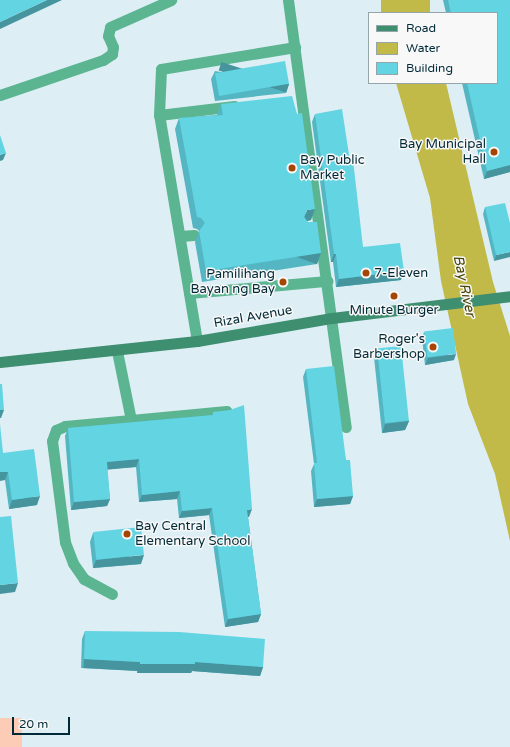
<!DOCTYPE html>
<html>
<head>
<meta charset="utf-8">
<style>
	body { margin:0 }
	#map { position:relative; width:510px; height:747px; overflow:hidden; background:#ddeef5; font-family:"Varela Round",sans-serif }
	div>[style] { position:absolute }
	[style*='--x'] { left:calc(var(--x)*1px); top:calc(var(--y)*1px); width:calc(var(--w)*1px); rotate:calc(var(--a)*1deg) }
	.green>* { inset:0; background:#fdccb6; transform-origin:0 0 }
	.water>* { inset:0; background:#c1ba49; transform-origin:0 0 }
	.service>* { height:11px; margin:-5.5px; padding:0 5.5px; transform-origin:5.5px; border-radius:5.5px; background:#5bb591 }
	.minor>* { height:11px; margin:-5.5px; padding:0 5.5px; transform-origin:5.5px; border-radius:5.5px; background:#5bb591 }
	.secondary>* { height:11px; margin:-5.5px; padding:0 5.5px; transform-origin:5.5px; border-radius:5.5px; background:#3e8e70 }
	.wall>* { inset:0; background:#54b6c2 }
	.shaded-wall>* { inset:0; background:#45949e; transform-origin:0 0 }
	.building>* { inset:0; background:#62d4e2; transform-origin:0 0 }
	.dots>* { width:11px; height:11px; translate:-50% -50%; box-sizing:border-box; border:2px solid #f8f8f8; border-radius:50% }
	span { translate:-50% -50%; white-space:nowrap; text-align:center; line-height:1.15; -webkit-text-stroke:3px #f8f8f8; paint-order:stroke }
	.poi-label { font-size:13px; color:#002a38 }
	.right { translate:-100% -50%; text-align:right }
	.left { translate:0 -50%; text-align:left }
	.street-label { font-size:13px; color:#002a38 }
	.water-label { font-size:14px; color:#484403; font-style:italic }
	.legend { position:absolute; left:368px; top:12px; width:130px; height:72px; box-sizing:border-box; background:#f8f8f8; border:1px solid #95a6ab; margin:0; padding:5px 7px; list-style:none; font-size:12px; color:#002a38 }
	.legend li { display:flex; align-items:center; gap:8px; height:20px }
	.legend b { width:20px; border:1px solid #95a6ab }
	.scale { position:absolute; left:12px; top:717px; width:58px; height:18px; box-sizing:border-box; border:2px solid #002a38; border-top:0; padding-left:5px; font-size:12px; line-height:14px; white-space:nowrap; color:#002a38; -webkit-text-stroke:3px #f8f8f8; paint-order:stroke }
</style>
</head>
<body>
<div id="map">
	<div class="green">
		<i style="left:0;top:718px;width:22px;height:29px"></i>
	</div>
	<div class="water">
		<i style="left:381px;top:0;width:49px;height:13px"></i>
		<i style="clip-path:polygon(396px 83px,446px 83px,493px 282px,510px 336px,510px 541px,495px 474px,468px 404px,441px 281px,430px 198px)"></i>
	</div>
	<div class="service">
		<i style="--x:288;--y:0;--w:431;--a:82.3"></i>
		<i style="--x:159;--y:115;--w:76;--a:-6.8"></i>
		<i style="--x:180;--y:236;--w:14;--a:-4"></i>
		<i style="--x:189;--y:293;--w:139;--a:-5"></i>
		<i style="--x:197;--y:341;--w:229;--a:-99.5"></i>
		<i style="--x:159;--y:115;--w:46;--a:-87.5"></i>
		<i style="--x:161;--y:69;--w:136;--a:-9.3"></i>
		<i style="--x:131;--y:420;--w:96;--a:-5.4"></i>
		<i style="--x:112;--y:594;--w:32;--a:-152"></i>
		<i style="--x:84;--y:579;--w:19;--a:-125"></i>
		<i style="--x:73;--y:563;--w:22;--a:-111"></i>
		<i style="--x:65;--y:542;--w:102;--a:-97.3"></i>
		<i style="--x:52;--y:441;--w:12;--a:-70"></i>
		<i style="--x:56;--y:430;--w:10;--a:-24"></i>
		<i style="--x:65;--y:426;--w:66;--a:-5.2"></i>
		<i style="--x:131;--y:420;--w:70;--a:-101.5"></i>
	</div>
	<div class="minor">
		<i style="--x:0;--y:95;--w:109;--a:-18.8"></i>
		<i style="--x:103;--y:60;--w:11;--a:-34"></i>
		<i style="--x:112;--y:54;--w:7;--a:-82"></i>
		<i style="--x:113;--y:47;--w:12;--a:-114"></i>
		<i style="--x:108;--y:36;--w:9;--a:-77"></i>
		<i style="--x:110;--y:27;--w:67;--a:-23.9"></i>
	</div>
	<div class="secondary">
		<i style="--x:0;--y:362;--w:198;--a:-6.1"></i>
		<i style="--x:197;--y:341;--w:137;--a:-9.7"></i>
		<i style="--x:332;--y:318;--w:179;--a:-7"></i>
	</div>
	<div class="wall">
		<i style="clip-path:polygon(443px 0,510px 0,510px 172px,484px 179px,462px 83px,497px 83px,497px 13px,446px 13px)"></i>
		<i style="clip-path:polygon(215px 71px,289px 84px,286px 93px,215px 101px,211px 79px)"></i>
		<i style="clip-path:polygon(221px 104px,311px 220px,307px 221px,321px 253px,317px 264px,202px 282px,195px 242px,199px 231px,197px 229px,193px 228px,175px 129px,179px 118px,217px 115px)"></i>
		<i style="clip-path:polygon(315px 114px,363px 247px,401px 280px,336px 287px,333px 262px,331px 262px,312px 122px)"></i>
		<i style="clip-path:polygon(485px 207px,510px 223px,494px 261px,483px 214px)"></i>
		<i style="clip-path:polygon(424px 332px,454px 360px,425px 365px,422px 338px)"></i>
		<i style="clip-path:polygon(377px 348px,409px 421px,405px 430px,382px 433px,374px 357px)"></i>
		<i style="clip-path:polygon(306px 369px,346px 460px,353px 496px,350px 504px,314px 507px,311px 471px,314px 464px,303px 377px)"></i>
		<i style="clip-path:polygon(213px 412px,249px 517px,248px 517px,261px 614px,258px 622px,225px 627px,209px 515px,179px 518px,177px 499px,139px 502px,136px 467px,107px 469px,110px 499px,107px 506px,71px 510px,65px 436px,68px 428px,212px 415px)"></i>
		<i style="clip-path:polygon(3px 453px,37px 505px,9px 509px,5px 480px)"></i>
		<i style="clip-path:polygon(93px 533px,141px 564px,93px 568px,90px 542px)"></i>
		<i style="clip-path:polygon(85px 631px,263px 667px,260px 676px,192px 671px,191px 673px,137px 673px,137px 671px,81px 668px,82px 639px)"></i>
	</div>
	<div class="shaded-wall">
		<i style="clip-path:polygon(47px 0,62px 0,0 29px,0 22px)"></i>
		<i style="left:289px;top:84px;width:9px;height:71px;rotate:108deg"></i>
		<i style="clip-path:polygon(6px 153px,3px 160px,0 161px,0 155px)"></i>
		<i style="clip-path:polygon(510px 165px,510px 172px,484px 179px,487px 171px)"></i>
		<i style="clip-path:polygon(315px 209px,311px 220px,303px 222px,307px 210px)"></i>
		<i style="clip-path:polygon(510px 252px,510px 257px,494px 261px,496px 255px)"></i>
		<i style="left:321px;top:253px;width:12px;height:116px;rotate:110deg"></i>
		<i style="clip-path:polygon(334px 254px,336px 254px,333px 262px,331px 262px)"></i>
		<i style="clip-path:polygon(404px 271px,401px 280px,336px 287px,339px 279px)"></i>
		<i style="clip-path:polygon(456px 354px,454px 360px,425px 365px,428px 358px)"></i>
		<i style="clip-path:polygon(0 410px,4px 410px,1px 418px,0 418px)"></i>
		<i style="clip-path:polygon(409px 421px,405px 430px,382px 433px,385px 424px)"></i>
		<i style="clip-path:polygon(139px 459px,136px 467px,104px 470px,107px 462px)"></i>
		<i style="clip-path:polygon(0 472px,8px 472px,5px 480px,0 481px)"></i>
		<i style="clip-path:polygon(180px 491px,177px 499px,139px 502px,142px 495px)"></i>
		<i style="clip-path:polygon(40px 496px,37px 505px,9px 509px,12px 500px)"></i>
		<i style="clip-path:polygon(353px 496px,350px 504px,314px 507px,317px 499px)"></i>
		<i style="clip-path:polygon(110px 499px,107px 506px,71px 510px,74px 502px)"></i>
		<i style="clip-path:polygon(212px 508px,209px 515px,179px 518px,182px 511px)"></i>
		<i style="clip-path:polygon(252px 509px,249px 517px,244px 517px,247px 510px)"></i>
		<i style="clip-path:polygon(144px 555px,141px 564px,93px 568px,96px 560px)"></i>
		<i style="clip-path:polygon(18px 583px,15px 592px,0 594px,0 585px)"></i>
		<i style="clip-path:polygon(261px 614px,258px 622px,225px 627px,228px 619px)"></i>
		<i style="left:84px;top:659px;width:56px;height:9px;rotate:3deg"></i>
		<i style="clip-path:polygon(195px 662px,263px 667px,260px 676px,192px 671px,191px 673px,137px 673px,140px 664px)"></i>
	</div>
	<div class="building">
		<i style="clip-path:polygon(0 0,47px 0,0 22px)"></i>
		<i style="clip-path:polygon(448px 0,510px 0,510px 165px,487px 171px,467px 83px,497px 83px,497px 13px,451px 13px)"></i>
		<i style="left:285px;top:61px;width:23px;height:71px;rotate:80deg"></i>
		<i style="clip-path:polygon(292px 96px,297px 114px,302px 113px,315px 209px,307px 210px,304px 217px,308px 222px,317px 222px,321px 253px,206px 271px,199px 231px,205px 223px,201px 218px,197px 217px,179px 118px,223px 115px,221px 104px)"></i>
		<i style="clip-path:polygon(342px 109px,350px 161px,353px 160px,363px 247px,400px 243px,404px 271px,339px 279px,336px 254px,334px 254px,315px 114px)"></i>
		<i style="clip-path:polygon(0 135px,6px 153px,0 155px)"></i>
		<i style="clip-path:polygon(505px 203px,510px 223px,510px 252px,496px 255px,485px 207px)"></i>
		<i style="left:453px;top:328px;width:26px;height:29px;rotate:83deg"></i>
		<i style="left:401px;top:346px;width:75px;height:24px;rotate:84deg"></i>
		<i style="clip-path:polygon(334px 366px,346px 460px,350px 460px,353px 496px,317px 499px,314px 463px,317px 463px,306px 369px)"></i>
		<i style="clip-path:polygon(0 384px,2px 384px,4px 410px,0 410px)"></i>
		<i style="clip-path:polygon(244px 405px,252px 509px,247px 510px,261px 614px,228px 619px,212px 508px,182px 511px,180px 491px,142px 495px,139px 459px,107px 462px,110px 499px,74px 502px,68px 428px,213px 415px,213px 412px,230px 410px)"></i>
		<i style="clip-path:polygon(0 424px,3px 453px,34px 449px,40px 496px,12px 500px,8px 472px,0 472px)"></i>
		<i style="clip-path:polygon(11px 516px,18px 583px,0 585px,0 517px)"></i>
		<i style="left:141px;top:527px;width:28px;height:48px;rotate:84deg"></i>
		<i style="clip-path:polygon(85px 631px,179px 632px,265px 639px,263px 667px,195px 662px,195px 664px,140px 664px,140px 662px,84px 659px)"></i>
	</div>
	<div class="dots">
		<i style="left:494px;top:152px;background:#a64502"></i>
		<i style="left:292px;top:168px;background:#a64502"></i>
		<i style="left:366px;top:273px;background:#a64502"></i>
		<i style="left:283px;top:282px;background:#a64502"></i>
		<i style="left:394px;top:296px;background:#a64502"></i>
		<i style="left:433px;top:347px;background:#a64502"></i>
		<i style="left:127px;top:534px;background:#a64502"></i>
	</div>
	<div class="poi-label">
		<span class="right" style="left:486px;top:152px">Bay Municipal<br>Hall</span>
		<span class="left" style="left:300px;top:168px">Bay Public<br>Market</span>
		<span class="left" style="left:374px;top:273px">7-Eleven</span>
		<span class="right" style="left:275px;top:282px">Pamilihang<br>Bayan ng Bay</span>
		<span style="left:394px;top:310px">Minute Burger</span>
		<span class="right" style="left:425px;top:347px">Roger's<br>Barbershop</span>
		<span class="left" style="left:135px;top:534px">Bay Central<br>Elementary School</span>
	</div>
	<div class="street-label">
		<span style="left:253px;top:317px;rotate:-10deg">Rizal Avenue</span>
	</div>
	<div class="water-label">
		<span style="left:464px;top:286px;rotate:78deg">Bay River</span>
	</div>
	<ul class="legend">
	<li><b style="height:5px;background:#3e8e70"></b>Road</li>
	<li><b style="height:11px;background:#c1ba49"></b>Water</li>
	<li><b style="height:11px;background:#62d4e2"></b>Building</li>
	</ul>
	<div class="scale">20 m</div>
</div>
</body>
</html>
